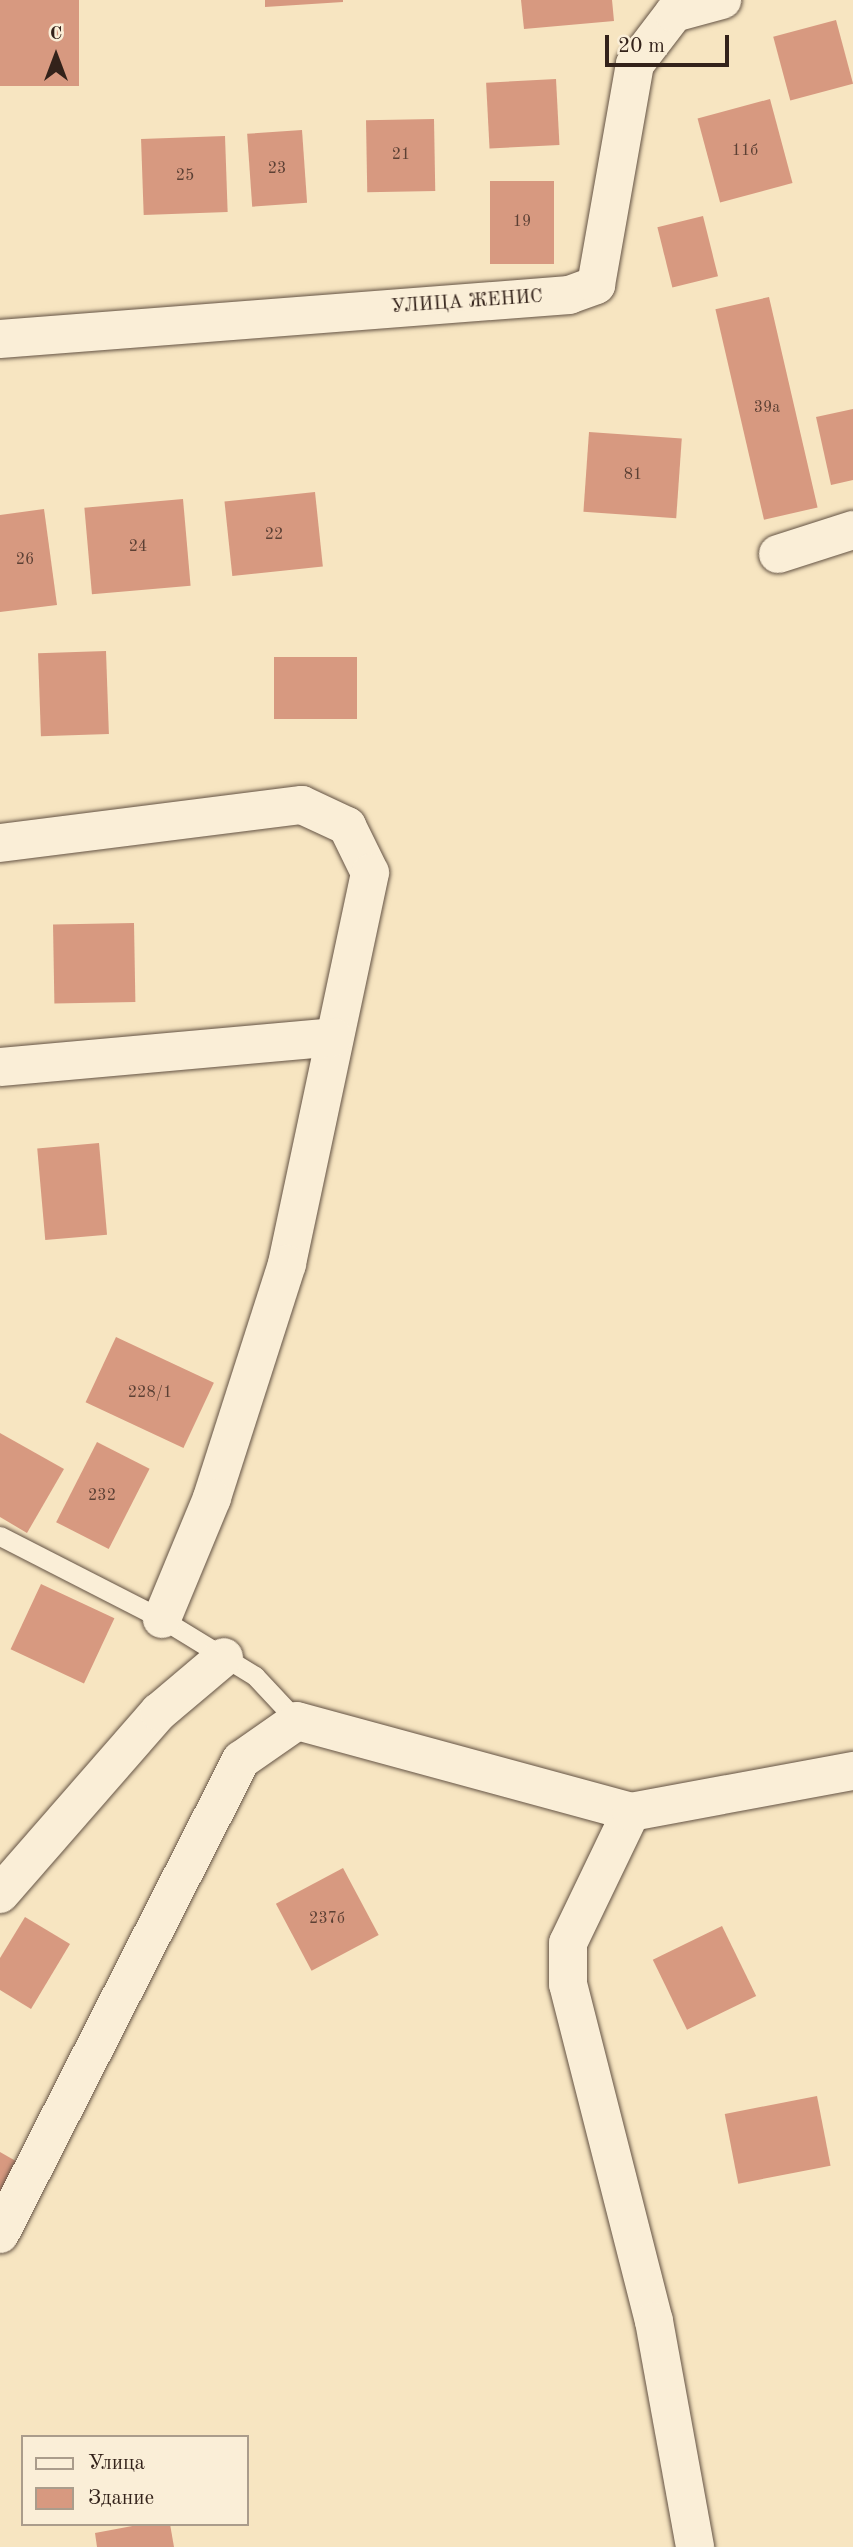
<!DOCTYPE html>
<html>
<head>
<meta charset="utf-8">
<style>
	body { margin:0 }
	#map { position:relative; width:853px; height:2547px; overflow:hidden; background:#f7e5c1; font-family:"Old Standard TT",serif }
	div>[style] { position:absolute }
	[style*='--x'] { left:calc(var(--x)*1px); top:calc(var(--y)*1px); width:calc(var(--w)*1px); rotate:calc(var(--a)*1deg) }
	.building>* { inset:0; background:#d79980; transform-origin:0 0 }
	.roads { filter:drop-shadow(0 0 2px #645344) drop-shadow(0 0 2px #645344) }
	.lane>* { height:19px; margin:-9.5px; padding:0 9.5px; transform-origin:9.5px; border-radius:9.5px; background:#faeed7 }
	.street>* { height:38px; margin:-19px; padding:0 19px; transform-origin:19px; border-radius:19px; background:#faeed7 }
	span { translate:-50% -50%; white-space:nowrap; text-align:center; line-height:1.15; -webkit-text-stroke:5px #faeed7; paint-order:stroke }
	.number-label { font-size:16px; color:#5c4034 }
	.number-label span { -webkit-text-stroke-width:0 }
	.street-label { font-size:19px; color:#33221a }
	.legend { position:absolute; left:21px; top:2435px; width:228px; height:91px; box-sizing:border-box; background:#faeed7; border:2px solid #aa9c8b; margin:0; padding:9px 12px; list-style:none; font-size:21px; color:#33221a }
	.legend li { display:flex; align-items:center; gap:14px; height:35px }
	.legend b { width:35px; border:2px solid #aa9c8b }
	.north { position:absolute; left:21px; top:21px; width:70px; height:70px; -webkit-text-stroke:5px #faeed7; paint-order:stroke; rotate:0deg; font-size:19px; font-weight:700; line-height:28px; text-align:center; color:#33221a }
	.north::after { content:''; display:block; margin:auto; width:24px; height:32px; background:#33221a; clip-path:polygon(50% 0,100% 100%,50% 72%,0 100%) }
	.scale { position:absolute; left:605px; top:35px; width:124px; height:32px; box-sizing:border-box; border:4px solid #33221a; border-top:0; padding-left:9px; font-size:21px; line-height:24px; white-space:nowrap; color:#33221a; -webkit-text-stroke:5px #faeed7; paint-order:stroke }
</style>
</head>
<body>
<div id="map">
	<div class="building">
		<i style="left:0;top:0;width:79px;height:86px"></i>
		<i style="clip-path:polygon(265px 0,343px 0,343px 2px,265px 7px)"></i>
		<i style="clip-path:polygon(521px 0,612px 0,614px 21px,524px 29px)"></i>
		<i style="left:836px;top:20px;width:66px;height:65px;rotate:75deg"></i>
		<i style="left:556px;top:79px;width:66px;height:70px;rotate:87deg"></i>
		<i style="left:770px;top:99px;width:87px;height:75px;rotate:75deg"></i>
		<i style="left:434px;top:119px;width:72px;height:68px;rotate:89deg"></i>
		<i style="left:302px;top:130px;width:73px;height:55px;rotate:86deg"></i>
		<i style="left:225px;top:136px;width:76px;height:84px;rotate:88deg"></i>
		<i style="left:490px;top:181px;width:64px;height:83px"></i>
		<i style="left:703px;top:216px;width:62px;height:47px;rotate:76deg"></i>
		<i style="left:769px;top:297px;width:216px;height:55px;rotate:77deg"></i>
		<i style="clip-path:polygon(853px 409px,853px 480px,831px 485px,816px 417px)"></i>
		<i style="left:589px;top:432px;width:93px;height:80px;rotate:4deg"></i>
		<i style="left:315px;top:492px;width:75px;height:91px;rotate:84deg"></i>
		<i style="left:183px;top:499px;width:87px;height:99px;rotate:85deg"></i>
		<i style="clip-path:polygon(44px 509px,57px 605px,0 612px,0 515px)"></i>
		<i style="left:106px;top:651px;width:83px;height:68px;rotate:88deg"></i>
		<i style="left:274px;top:657px;width:83px;height:62px"></i>
		<i style="left:134px;top:923px;width:79px;height:81px;rotate:89deg"></i>
		<i style="left:99px;top:1143px;width:92px;height:62px;rotate:85deg"></i>
		<i style="left:116px;top:1337px;width:108px;height:72px;rotate:25deg"></i>
		<i style="clip-path:polygon(0 1433px,64px 1469px,27px 1533px,0 1517px)"></i>
		<i style="left:97px;top:1442px;width:59px;height:90px;rotate:27deg"></i>
		<i style="left:41px;top:1584px;width:81px;height:72px;rotate:25deg"></i>
		<i style="left:343px;top:1868px;width:76px;height:76px;rotate:62deg"></i>
		<i style="clip-path:polygon(25px 1917px,70px 1944px,31px 2009px,0 1990px,0 1958px)"></i>
		<i style="left:722px;top:1926px;width:78px;height:77px;rotate:64deg"></i>
		<i style="left:817px;top:2096px;width:71px;height:94px;rotate:79deg"></i>
		<i style="clip-path:polygon(0 2152px,21px 2164px,0 2201px)"></i>
		<i style="clip-path:polygon(143px 2524px,170px 2524px,174px 2547px,97px 2547px,95px 2533px)"></i>
	</div>
	<div class="roads">
		<div class="lane">
			<i style="--x:0;--y:1536;--w:182;--a:27.1"></i>
			<i style="--x:162;--y:1619;--w:109;--a:31.5"></i>
			<i style="--x:255;--y:1676;--w:62;--a:47"></i>
		</div>
		<div class="street">
			<i style="--x:0;--y:339;--w:571;--a:-4.42"></i>
			<i style="--x:569;--y:295;--w:29;--a:-20"></i>
			<i style="--x:596;--y:285;--w:224;--a:-80"></i>
			<i style="--x:635;--y:64;--w:64;--a:-52.6"></i>
			<i style="--x:674;--y:13;--w:50;--a:-15.2"></i>
			<i style="--x:778;--y:554;--w:79;--a:-17.7"></i>
			<i style="--x:0;--y:843;--w:304;--a:-7.2"></i>
			<i style="--x:302;--y:805;--w:50;--a:25"></i>
			<i style="--x:347;--y:826;--w:52;--a:63.9"></i>
			<i style="--x:370;--y:873;--w:400;--a:102"></i>
			<i style="--x:287;--y:1264;--w:246;--a:107.8"></i>
			<i style="--x:212;--y:1498;--w:131;--a:112.5"></i>
			<i style="--x:0;--y:1067;--w:335;--a:-5.1"></i>
			<i style="--x:631;--y:1812;--w:145;--a:115.7"></i>
			<i style="--x:568;--y:1943;--w:41;--a:90"></i>
			<i style="--x:568;--y:1984;--w:348;--a:75.7"></i>
			<i style="--x:654;--y:2321;--w:230;--a:79.7"></i>
			<i style="--x:0;--y:1894;--w:242;--a:-48.9"></i>
			<i style="--x:159;--y:1712;--w:85;--a:-40.2"></i>
			<i style="--x:0;--y:2234;--w:532;--a:-63.05"></i>
			<i style="--x:241;--y:1760;--w:68;--a:-34.9"></i>
			<i style="--x:297;--y:1721;--w:346;--a:15.2"></i>
			<i style="--x:631;--y:1812;--w:226;--a:-10.5"></i>
		</div>
	</div>
	<div class="number-label">
		<span style="left:745px;top:151px">11б</span>
		<span style="left:401px;top:155px">21</span>
		<span style="left:277px;top:169px">23</span>
		<span style="left:185px;top:176px">25</span>
		<span style="left:522px;top:222px">19</span>
		<span style="left:767px;top:408px">39а</span>
		<span style="left:633px;top:475px">81</span>
		<span style="left:274px;top:535px">22</span>
		<span style="left:138px;top:547px">24</span>
		<span style="left:25px;top:560px">26</span>
		<span style="left:150px;top:1393px">228/1</span>
		<span style="left:102px;top:1496px">232</span>
		<span style="left:327px;top:1919px">237б</span>
	</div>
	<div class="street-label">
		<span style="left:467px;top:303px;rotate:-4deg">УЛИЦА ЖЕНИС</span>
	</div>
	<ul class="legend">
	<li><b style="height:9px;background:#faeed7"></b>Улица</li>
	<li><b style="height:19px;background:#d79980"></b>Здание</li>
	</ul>
	<div class="north">С</div>
	<div class="scale">20 m</div>
</div>
</body>
</html>
